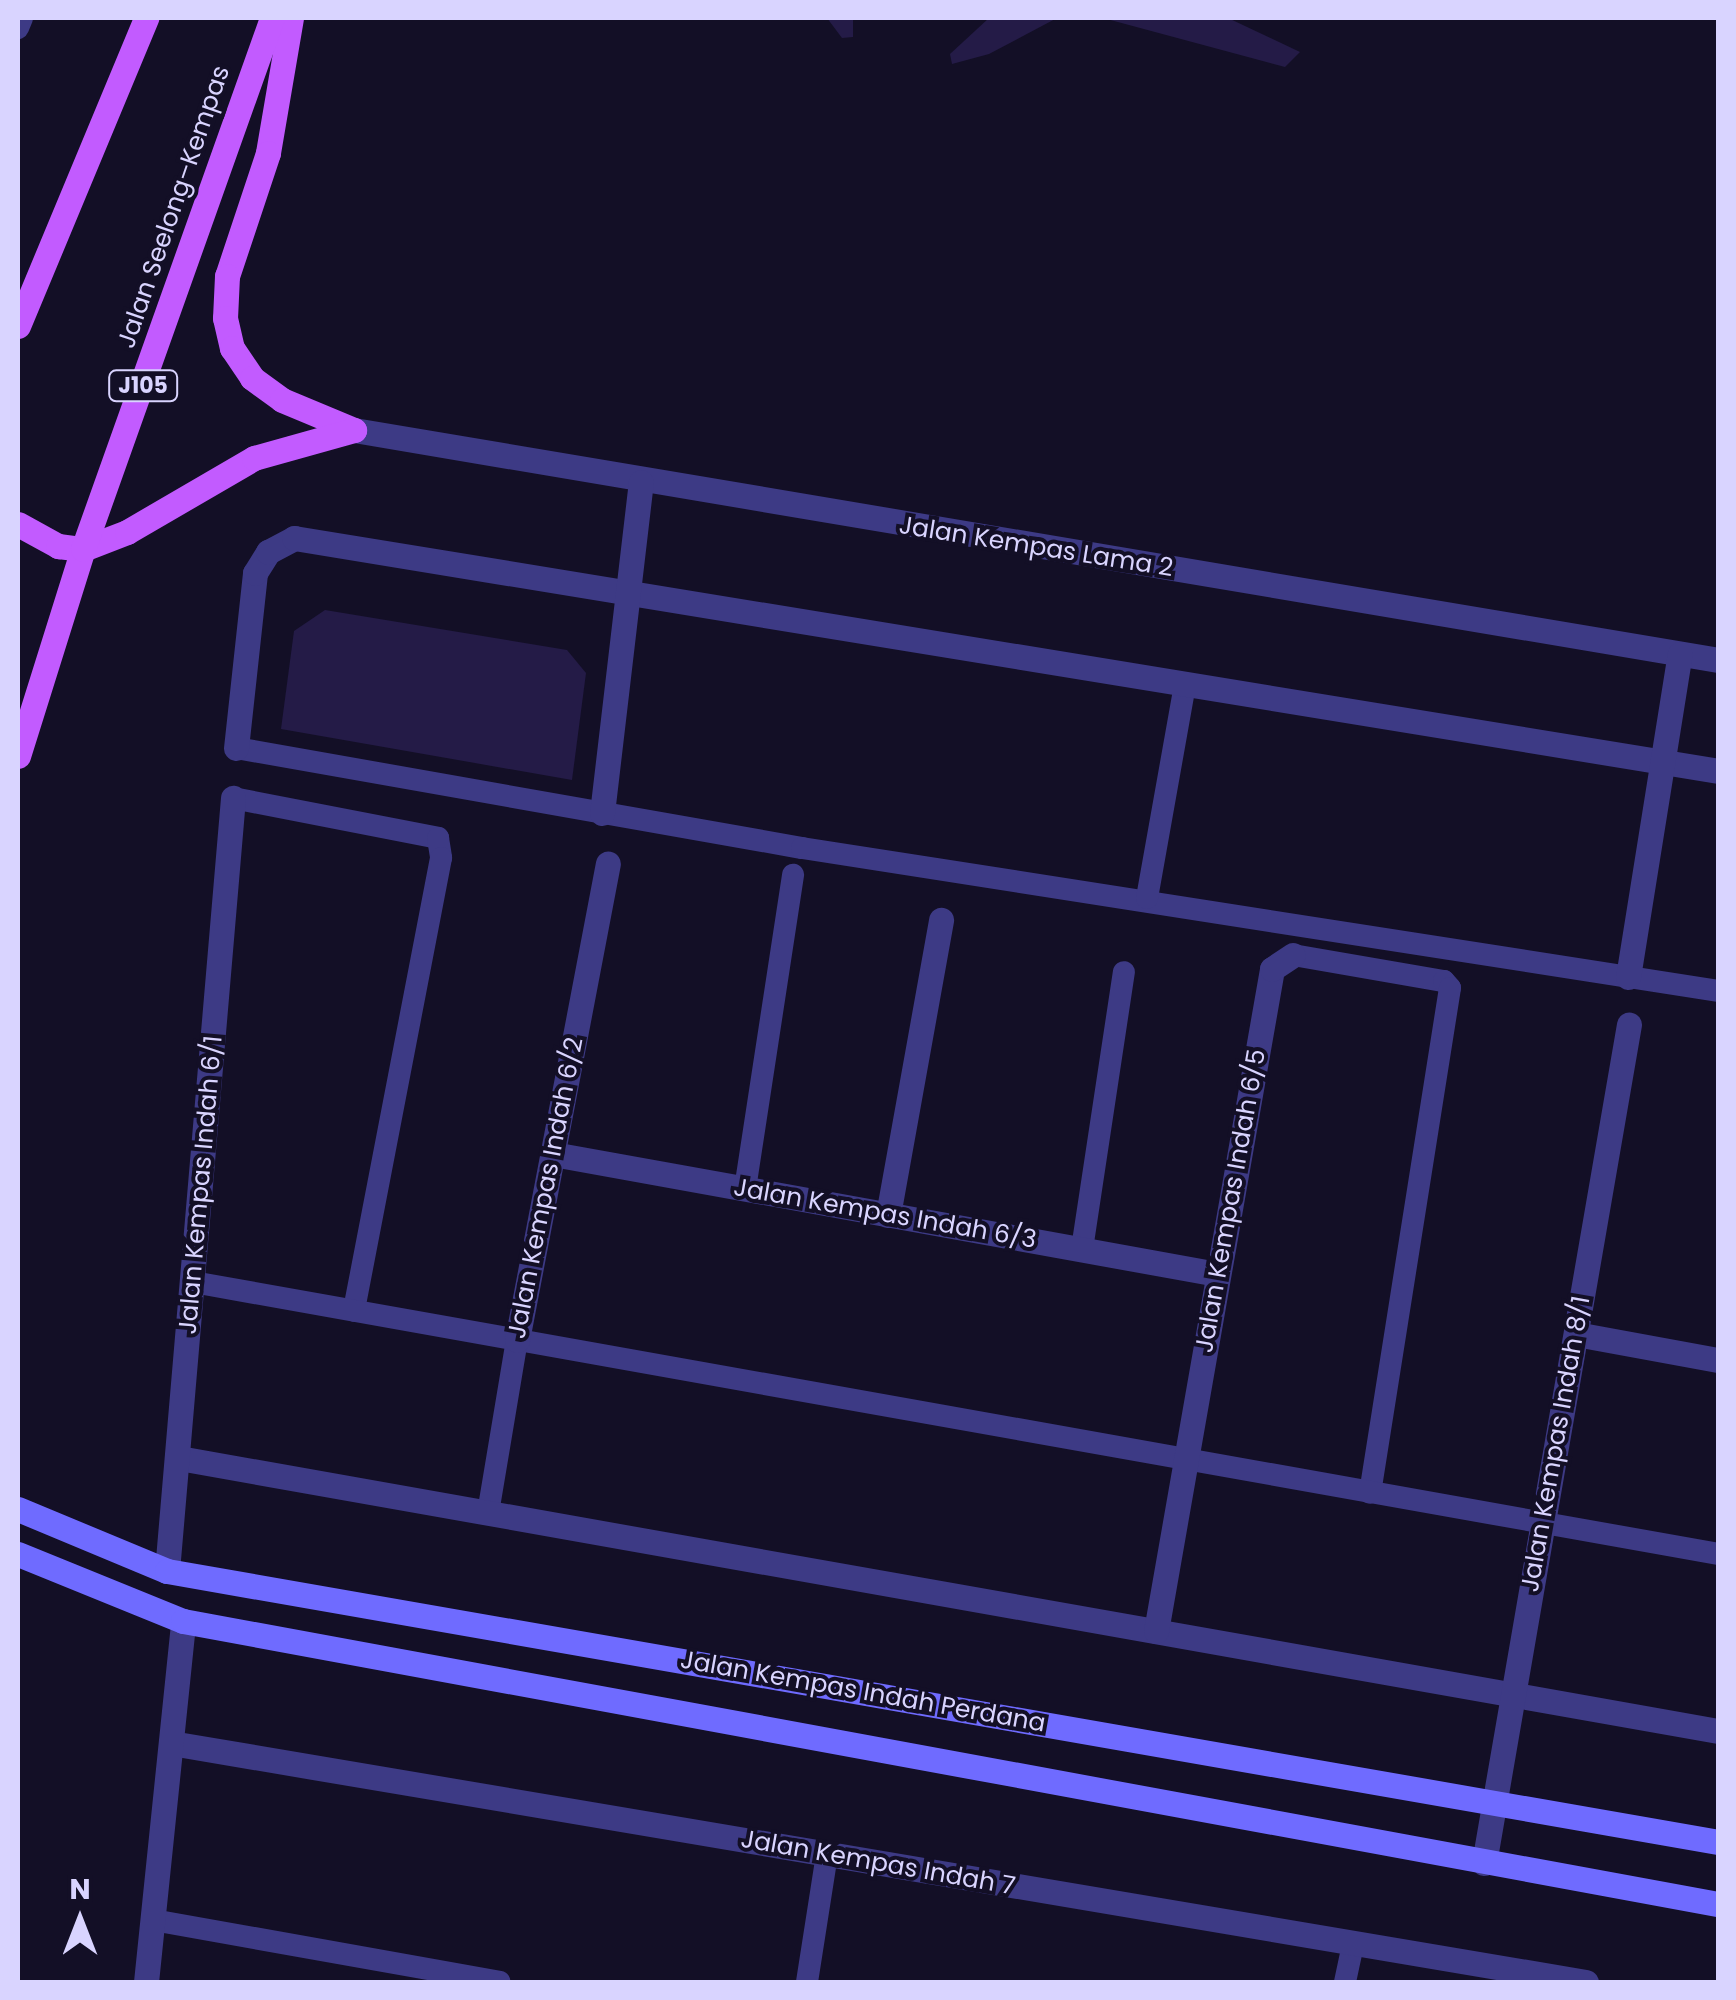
<!DOCTYPE html>
<html>
<head>
<meta charset="utf-8">
<style>
	body { margin:0 }
	#map { position:relative; width:1736px; height:2000px; overflow:hidden; background:#130f26; font-family:Poppins,sans-serif }
	div>[style] { position:absolute }
	[style*='--x'] { left:calc(var(--x)*1px); top:calc(var(--y)*1px); width:calc(var(--w)*1px); rotate:calc(var(--a)*1deg) }
	.building>* { inset:0; background:#241b47 }
	.lane>* { height:22px; margin:-11px; padding:0 11px; transform-origin:11px; border-radius:11px; background:#3d3a85 }
	.street>* { height:25px; margin:-12.5px; padding:0 12.5px; transform-origin:12.5px; border-radius:12.5px; background:#3d3a85 }
	.secondary>* { height:25px; margin:-12.5px; padding:0 12.5px; transform-origin:12.5px; border-radius:12.5px; background:#6f6bff }
	.primary>* { height:25px; margin:-12.5px; padding:0 12.5px; transform-origin:12.5px; border-radius:12.5px; background:#c25bff }
	span { translate:-50% -50%; white-space:nowrap; text-align:center; line-height:1.15; -webkit-text-stroke:8px #130f26; paint-order:stroke }
	.shield-label span { padding:2px 8px; background:#130f26; border:2px solid; border-radius:8px; -webkit-text-stroke-width:0 }
	.shield-label { font-size:22px; color:#d9d4ff; font-weight:700 }
	.street-label { font-size:25px; color:#d9d4ff }
	.frame { position:absolute; inset:0; border:20px solid #d9d4ff; pointer-events:none }
	.north { position:absolute; left:30px; top:1870px; width:100px; height:100px; -webkit-text-stroke:8px #130f26; paint-order:stroke; rotate:0deg; font-size:28px; font-weight:700; line-height:40px; text-align:center; color:#d9d4ff }
	.north::after { content:''; display:block; margin:auto; width:35px; height:45px; background:#d9d4ff; clip-path:polygon(50% 0,100% 100%,50% 72%,0 100%) }
</style>
</head>
<body>
<div id="map">
	<div class="building">
		<i style="clip-path:polygon(827px 18px,853px 18px,853px 37px,842px 38px)"></i>
		<i style="clip-path:polygon(989px 18px,1057px 18px,989px 54px,952px 64px,950px 54px)"></i>
		<i style="clip-path:polygon(1103px 18px,1228px 18px,1300px 52px,1285px 67px)"></i>
		<i style="clip-path:polygon(325px 610px,567px 650px,586px 673px,572px 780px,281px 729px,294px 631px)"></i>
	</div>
	<div class="lane">
		<i style="--x:18;--y:28;--w:11;--a:-68"></i>
		<i style="--x:236;--y:748;--w:575;--a:10.02"></i>
		<i style="--x:802;--y:848;--w:927;--a:8.87"></i>
		<i style="--x:233;--y:798;--w:209;--a:11"></i>
		<i style="--x:438;--y:838;--w:20;--a:81"></i>
		<i style="--x:441;--y:858;--w:461;--a:100.9"></i>
		<i style="--x:1147;--y:898;--w:217;--a:-79.9"></i>
		<i style="--x:1293;--y:955;--w:153;--a:9.8"></i>
		<i style="--x:1444;--y:981;--w:9;--a:49"></i>
		<i style="--x:1450;--y:988;--w:511;--a:99"></i>
		<i style="--x:745;--y:1189;--w:318;--a:-81.3"></i>
		<i style="--x:1082;--y:1249;--w:280;--a:-81.4"></i>
		<i style="--x:193;--y:1282;--w:1549;--a:10.11"></i>
		<i style="--x:488;--y:1513;--w:175;--a:-80.5"></i>
		<i style="--x:153;--y:1920;--w:352;--a:10.1"></i>
		<i style="--x:807;--y:1982;--w:129;--a:-81.1"></i>
		<i style="--x:1345;--y:1982;--w:40;--a:-78"></i>
	</div>
	<div class="street">
		<i style="--x:354;--y:430;--w:1383;--a:9.57"></i>
		<i style="--x:236;--y:748;--w:176;--a:-83.8"></i>
		<i style="--x:255;--y:573;--w:25;--a:-58"></i>
		<i style="--x:268;--y:552;--w:30;--a:-28"></i>
		<i style="--x:294;--y:538;--w:1443;--a:9.29"></i>
		<i style="--x:602;--y:813;--w:333;--a:-83.3"></i>
		<i style="--x:1628;--y:977;--w:327;--a:-80.9"></i>
		<i style="--x:553;--y:1154;--w:675;--a:10.24"></i>
		<i style="--x:888;--y:1215;--w:300;--a:-79.8"></i>
		<i style="--x:1576;--y:1334;--w:144;--a:10.4"></i>
		<i style="--x:517;--y:1340;--w:485;--a:-79.2"></i>
		<i style="--x:179;--y:1458;--w:1563;--a:10.06"></i>
		<i style="--x:167;--y:1571;--w:776;--a:-85.12"></i>
		<i style="--x:1156;--y:1631;--w:672;--a:-80.06"></i>
		<i style="--x:1272;--y:969;--w:25;--a:-34"></i>
		<i style="--x:171;--y:1743;--w:1435;--a:9.59"></i>
		<i style="--x:1484;--y:1863;--w:851;--a:-80.19"></i>
		<i style="--x:146;--y:1982;--w:363;--a:-84.1"></i>
	</div>
	<div class="secondary">
		<i style="--x:18;--y:1509;--w:161;--a:22.6"></i>
		<i style="--x:167;--y:1571;--w:1574;--a:9.91"></i>
		<i style="--x:18;--y:1554;--w:178;--a:22.1"></i>
		<i style="--x:183;--y:1621;--w:1561;--a:10.45"></i>
	</div>
	<div class="primary">
		<i style="--x:291;--y:18;--w:137;--a:99.7"></i>
		<i style="--x:268;--y:153;--w:130;--a:108.4"></i>
		<i style="--x:227;--y:276;--w:42;--a:92.7"></i>
		<i style="--x:225;--y:318;--w:31;--a:77"></i>
		<i style="--x:232;--y:348;--w:36;--a:56"></i>
		<i style="--x:252;--y:378;--w:37;--a:36"></i>
		<i style="--x:282;--y:400;--w:78;--a:22.6"></i>
		<i style="--x:18;--y:326;--w:334;--a:-67.4"></i>
		<i style="--x:18;--y:524;--w:46;--a:28.8"></i>
		<i style="--x:58;--y:546;--w:25;--a:7"></i>
		<i style="--x:83;--y:549;--w:47;--a:-21.1"></i>
		<i style="--x:127;--y:532;--w:147;--a:-30.2"></i>
		<i style="--x:254;--y:458;--w:104;--a:-15.6"></i>
		<i style="--x:18;--y:756;--w:217;--a:-72.6"></i>
		<i style="--x:83;--y:549;--w:564;--a:-70.41"></i>
	</div>
	<div class="shield-label">
		<span style="left:143px;top:386px">J105</span>
	</div>
	<div class="street-label">
		<span style="left:174px;top:207px;rotate:-71deg">Jalan Seelong–Kempas</span>
		<span style="left:1036px;top:547px;rotate:9deg">Jalan Kempas Lama 2</span>
		<span style="left:201px;top:1185px;rotate:-85deg">Jalan Kempas Indah 6/1</span>
		<span style="left:546px;top:1188px;rotate:-79deg">Jalan Kempas Indah 6/2</span>
		<span style="left:1231px;top:1201px;rotate:-80deg">Jalan Kempas Indah 6/5</span>
		<span style="left:885px;top:1214px;rotate:10deg">Jalan Kempas Indah 6/3</span>
		<span style="left:1556px;top:1444px;rotate:-80deg">Jalan Kempas Indah 8/1</span>
		<span style="left:863px;top:1692px;rotate:10deg">Jalan Kempas Indah Perdana</span>
		<span style="left:878px;top:1863px;rotate:10deg">Jalan Kempas Indah 7</span>
	</div>
	<div class="frame"></div>
	<div class="north">N</div>
</div>
</body>
</html>
